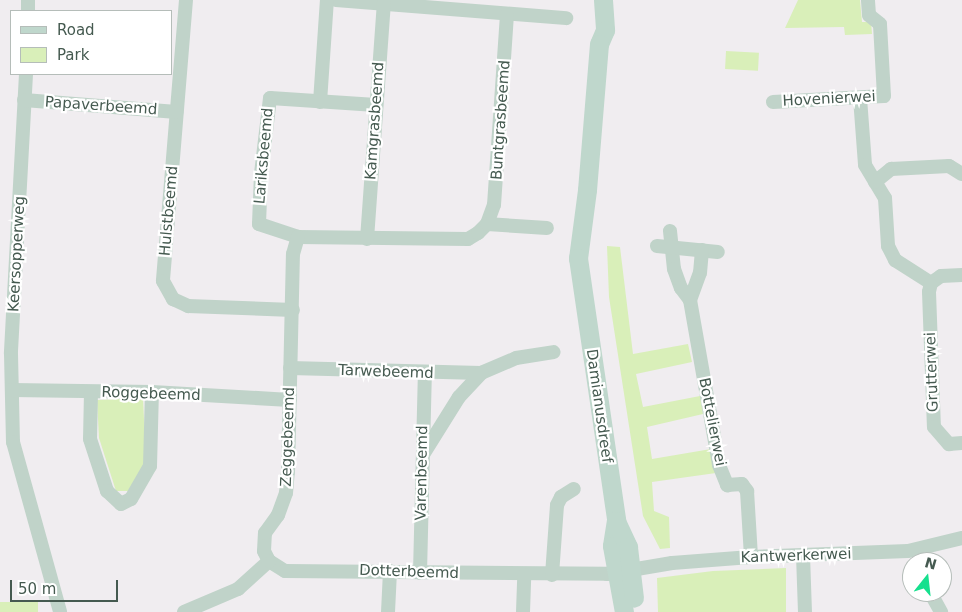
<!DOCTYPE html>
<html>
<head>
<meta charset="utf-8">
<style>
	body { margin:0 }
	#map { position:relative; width:962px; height:612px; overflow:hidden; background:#f0edf0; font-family:"DejaVu Sans",sans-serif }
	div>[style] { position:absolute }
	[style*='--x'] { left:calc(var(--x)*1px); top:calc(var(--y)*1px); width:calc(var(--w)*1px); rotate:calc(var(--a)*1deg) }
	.green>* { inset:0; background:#d9efb9; transform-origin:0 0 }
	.street>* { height:14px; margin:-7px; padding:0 7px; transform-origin:7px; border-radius:7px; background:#c0d3c9 }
	.secondary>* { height:19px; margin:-9.5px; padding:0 9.5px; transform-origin:9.5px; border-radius:9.5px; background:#bfd7cc }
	span { translate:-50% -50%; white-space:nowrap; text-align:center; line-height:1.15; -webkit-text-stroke:4.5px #fff; paint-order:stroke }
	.street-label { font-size:15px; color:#455a50 }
	.legend { position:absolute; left:10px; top:10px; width:162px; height:65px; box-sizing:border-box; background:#fff; border:1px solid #b5bdb9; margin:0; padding:6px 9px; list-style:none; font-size:15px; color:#455a50 }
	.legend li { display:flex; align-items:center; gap:10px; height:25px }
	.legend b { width:25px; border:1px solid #b5bdb9 }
	.north { position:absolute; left:902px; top:552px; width:50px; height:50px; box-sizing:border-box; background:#fff; border:1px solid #b5bdb9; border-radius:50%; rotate:16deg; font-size:14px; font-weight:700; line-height:20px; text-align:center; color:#455a50 }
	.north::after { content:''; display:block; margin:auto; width:18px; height:22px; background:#16e08e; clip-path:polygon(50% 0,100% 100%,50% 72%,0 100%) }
	.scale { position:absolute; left:10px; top:580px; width:108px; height:22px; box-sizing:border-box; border:2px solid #455a50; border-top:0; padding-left:6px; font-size:15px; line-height:18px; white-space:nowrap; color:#455a50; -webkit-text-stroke:4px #fff; paint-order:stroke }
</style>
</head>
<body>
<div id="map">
	<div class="green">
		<i style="clip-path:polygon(798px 0,860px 0,862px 22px,871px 22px,872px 34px,845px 35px,844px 27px,785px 28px)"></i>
		<i style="left:726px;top:51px;width:33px;height:18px;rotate:3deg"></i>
		<i style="clip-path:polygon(607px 246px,620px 247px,633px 354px,688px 344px,692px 362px,636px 374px,643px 407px,700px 396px,703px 414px,647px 427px,652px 459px,711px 449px,716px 473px,652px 482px,654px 511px,669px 517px,670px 548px,660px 549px,643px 516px,609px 297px)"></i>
		<i style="clip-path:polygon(143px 398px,146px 462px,128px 491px,116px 491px,99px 438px,97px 400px)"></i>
		<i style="clip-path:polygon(786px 568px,786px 612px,658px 612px,657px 578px,713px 571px)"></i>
		<i style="left:0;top:602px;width:38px;height:10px"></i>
	</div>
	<div class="street">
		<i style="--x:186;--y:0;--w:282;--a:94.7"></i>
		<i style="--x:163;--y:281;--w:21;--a:61"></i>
		<i style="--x:173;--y:299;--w:17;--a:25"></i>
		<i style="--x:188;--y:306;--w:105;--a:2.2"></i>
		<i style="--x:336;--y:0;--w:231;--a:4.5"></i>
		<i style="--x:28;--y:11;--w:11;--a:-90"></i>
		<i style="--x:26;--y:74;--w:280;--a:93.1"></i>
		<i style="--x:11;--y:354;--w:88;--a:88.7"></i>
		<i style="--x:13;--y:442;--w:176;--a:74.5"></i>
		<i style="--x:860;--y:98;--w:67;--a:85.7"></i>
		<i style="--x:865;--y:165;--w:39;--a:59"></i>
		<i style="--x:885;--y:198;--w:48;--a:86.4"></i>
		<i style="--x:888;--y:246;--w:16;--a:63"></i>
		<i style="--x:895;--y:260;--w:43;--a:32.6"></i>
		<i style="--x:24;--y:100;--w:153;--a:4.5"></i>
		<i style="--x:320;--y:102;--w:102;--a:-86.1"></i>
		<i style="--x:773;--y:102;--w:111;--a:-3.1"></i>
		<i style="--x:884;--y:96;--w:72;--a:-93.2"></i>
		<i style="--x:880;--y:24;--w:14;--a:-141"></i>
		<i style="--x:869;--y:15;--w:15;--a:-94"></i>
		<i style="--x:376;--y:105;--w:106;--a:-176.2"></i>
		<i style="--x:270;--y:98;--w:77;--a:96.8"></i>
		<i style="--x:261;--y:174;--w:50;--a:92.3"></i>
		<i style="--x:259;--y:224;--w:41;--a:18.4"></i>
		<i style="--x:298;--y:237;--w:170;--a:0.7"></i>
		<i style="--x:468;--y:239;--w:12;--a:-31"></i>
		<i style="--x:478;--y:233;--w:13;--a:-45"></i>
		<i style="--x:487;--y:224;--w:20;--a:-70"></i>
		<i style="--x:494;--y:205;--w:190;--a:-86.1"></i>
		<i style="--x:875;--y:182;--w:21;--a:-39"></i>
		<i style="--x:891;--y:169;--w:58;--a:-3"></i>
		<i style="--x:949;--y:166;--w:15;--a:32"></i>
		<i style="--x:487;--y:224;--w:60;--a:3.8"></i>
		<i style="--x:670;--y:231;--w:38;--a:84"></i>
		<i style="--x:674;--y:269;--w:20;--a:70"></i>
		<i style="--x:681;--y:288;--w:15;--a:53"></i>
		<i style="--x:690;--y:300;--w:168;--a:80"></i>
		<i style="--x:719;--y:465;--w:22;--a:68"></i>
		<i style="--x:727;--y:485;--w:15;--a:-4"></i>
		<i style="--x:742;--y:484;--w:9;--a:54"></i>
		<i style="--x:747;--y:491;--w:66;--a:86.5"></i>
		<i style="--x:367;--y:239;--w:237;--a:-85.9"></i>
		<i style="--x:657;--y:246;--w:61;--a:5.6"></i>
		<i style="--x:931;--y:283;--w:9;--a:103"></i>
		<i style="--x:929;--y:292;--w:135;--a:87.9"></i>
		<i style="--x:934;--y:427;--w:23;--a:49"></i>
		<i style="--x:949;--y:444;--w:13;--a:-4"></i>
		<i style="--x:931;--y:283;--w:12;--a:-35"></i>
		<i style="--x:941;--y:276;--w:21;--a:-3"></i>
		<i style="--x:690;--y:300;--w:29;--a:-70"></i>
		<i style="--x:700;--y:273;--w:23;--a:-85"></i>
		<i style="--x:290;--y:368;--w:191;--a:1.5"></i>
		<i style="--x:481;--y:373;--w:38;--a:-23"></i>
		<i style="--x:516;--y:358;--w:38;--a:-9"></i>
		<i style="--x:12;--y:390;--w:140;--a:0.8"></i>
		<i style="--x:152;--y:392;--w:138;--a:3.3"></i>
		<i style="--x:91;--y:392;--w:47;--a:91.2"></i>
		<i style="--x:90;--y:439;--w:55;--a:71.9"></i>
		<i style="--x:107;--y:491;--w:19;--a:43"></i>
		<i style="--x:121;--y:504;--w:11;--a:-27"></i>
		<i style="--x:131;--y:499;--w:38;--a:-60"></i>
		<i style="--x:150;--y:466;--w:74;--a:-88.5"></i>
		<i style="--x:424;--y:453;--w:66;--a:-58"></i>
		<i style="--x:459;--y:397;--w:33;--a:-47"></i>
		<i style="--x:803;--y:555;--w:57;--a:88"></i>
		<i style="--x:269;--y:561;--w:19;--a:32"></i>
		<i style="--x:285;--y:571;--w:322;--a:0.5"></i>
		<i style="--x:607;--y:574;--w:66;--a:-9.6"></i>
		<i style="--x:672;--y:563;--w:79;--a:-4.3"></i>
		<i style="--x:751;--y:557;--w:157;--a:-2.2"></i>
		<i style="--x:908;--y:551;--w:56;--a:-13.5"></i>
		<i style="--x:420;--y:573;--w:199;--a:-88.6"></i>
		<i style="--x:552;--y:575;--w:70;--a:-85.9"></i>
		<i style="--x:557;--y:505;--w:9;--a:-63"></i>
		<i style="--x:561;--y:497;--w:15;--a:-32"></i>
		<i style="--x:930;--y:592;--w:23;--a:61"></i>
		<i style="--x:184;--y:612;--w:59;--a:-23.1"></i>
		<i style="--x:238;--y:589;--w:42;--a:-42.1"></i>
		<i style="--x:269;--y:561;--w:11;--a:-117"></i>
		<i style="--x:264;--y:551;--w:18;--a:-87"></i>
		<i style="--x:265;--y:533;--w:22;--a:-54"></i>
		<i style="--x:278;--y:515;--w:23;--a:-70"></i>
		<i style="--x:286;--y:493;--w:21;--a:-85"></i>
		<i style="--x:288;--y:472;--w:218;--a:-88.7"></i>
		<i style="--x:293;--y:254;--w:18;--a:-74"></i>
		<i style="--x:388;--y:612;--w:41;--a:-87.2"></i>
		<i style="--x:523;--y:612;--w:37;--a:-88"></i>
	</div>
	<div class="secondary">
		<i style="--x:603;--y:0;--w:30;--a:86"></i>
		<i style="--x:605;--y:30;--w:15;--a:113"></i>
		<i style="--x:599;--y:44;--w:146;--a:94.7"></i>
		<i style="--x:587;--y:190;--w:69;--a:97.5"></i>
		<i style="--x:578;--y:258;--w:265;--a:81.7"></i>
		<i style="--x:616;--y:520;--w:26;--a:99"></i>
		<i style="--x:612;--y:546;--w:67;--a:79.7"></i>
		<i style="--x:616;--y:521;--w:29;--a:65"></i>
		<i style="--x:628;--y:547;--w:51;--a:83.3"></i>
	</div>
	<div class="street-label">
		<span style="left:829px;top:99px;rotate:-3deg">Hovenierwei</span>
		<span style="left:101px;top:106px;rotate:4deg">Papaverbeemd</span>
		<span style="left:501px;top:120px;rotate:-86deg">Buntgrasbeemd</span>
		<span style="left:375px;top:121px;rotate:-86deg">Kamgrasbeemd</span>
		<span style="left:264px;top:156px;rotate:-85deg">Lariksbeemd</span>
		<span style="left:169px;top:211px;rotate:-85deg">Hulstbeemd</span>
		<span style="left:17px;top:254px;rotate:-87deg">Keersopperweg</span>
		<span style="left:386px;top:372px;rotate:2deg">Tarwebeemd</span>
		<span style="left:932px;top:372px;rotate:-92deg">Grutterwei</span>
		<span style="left:151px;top:394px;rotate:2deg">Roggebeemd</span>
		<span style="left:599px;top:406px;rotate:82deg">Damianusdreef</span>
		<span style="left:712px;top:422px;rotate:79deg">Bottelierwei</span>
		<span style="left:288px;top:437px;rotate:-88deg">Zeggebeemd</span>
		<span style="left:422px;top:473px;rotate:-89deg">Varenbeemd</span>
		<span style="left:796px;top:556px;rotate:-2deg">Kantwerkerwei</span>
		<span style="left:409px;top:572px;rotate:2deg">Dotterbeemd</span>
	</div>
	<ul class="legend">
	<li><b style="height:6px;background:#bfd7cc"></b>Road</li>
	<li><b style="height:14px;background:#d9efb9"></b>Park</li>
	</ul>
	<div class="north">N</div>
	<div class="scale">50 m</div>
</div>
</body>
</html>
